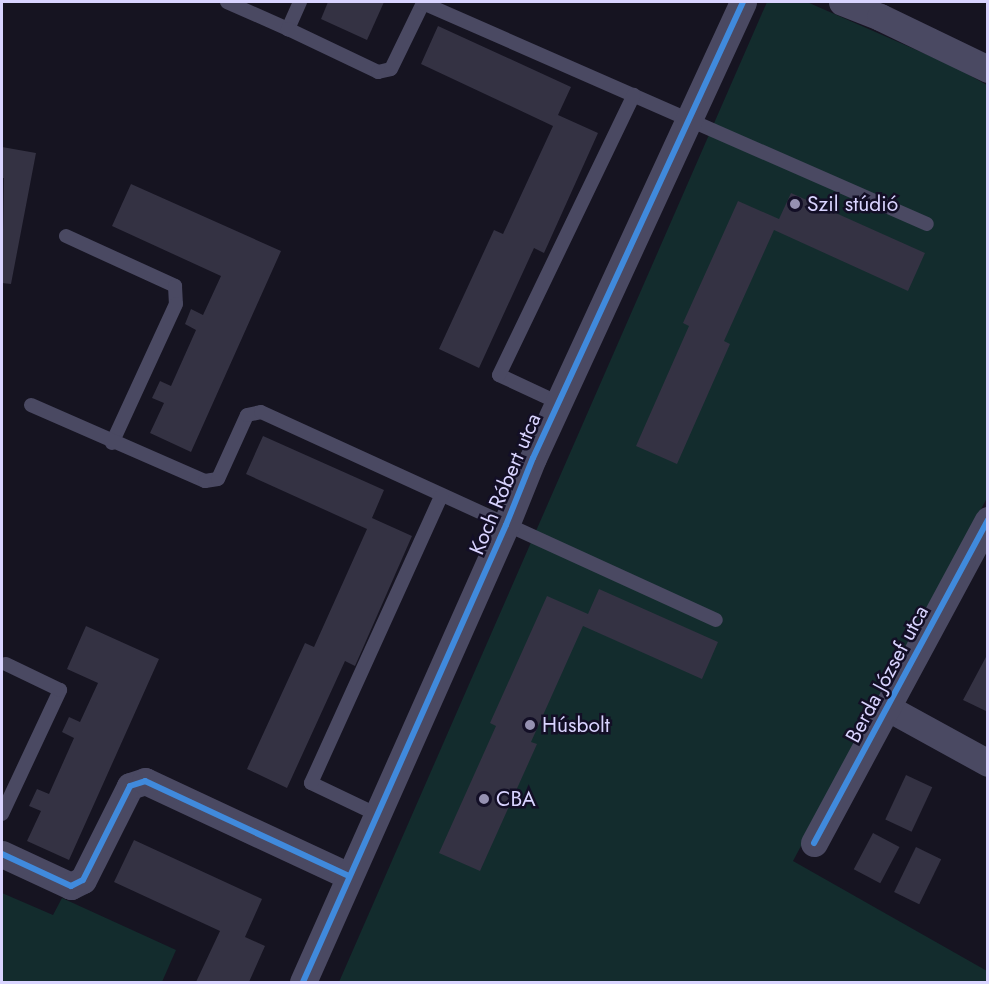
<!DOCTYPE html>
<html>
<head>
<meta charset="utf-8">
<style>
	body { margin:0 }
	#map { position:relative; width:989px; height:984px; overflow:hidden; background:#161421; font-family:Jost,sans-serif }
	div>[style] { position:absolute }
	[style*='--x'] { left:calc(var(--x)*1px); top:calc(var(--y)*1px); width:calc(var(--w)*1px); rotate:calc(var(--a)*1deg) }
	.green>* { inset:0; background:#132c2d }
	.building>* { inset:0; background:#343243; transform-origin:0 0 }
	.service>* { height:14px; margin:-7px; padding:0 7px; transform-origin:7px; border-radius:7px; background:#4a4962 }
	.minor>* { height:27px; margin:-13.5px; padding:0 13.5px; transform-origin:13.5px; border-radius:13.5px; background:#4a4962 }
	.cycleway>* { height:6px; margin:-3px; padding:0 3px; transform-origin:3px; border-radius:3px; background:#408adc }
	.dots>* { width:16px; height:16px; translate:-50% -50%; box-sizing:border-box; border:3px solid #130f26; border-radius:50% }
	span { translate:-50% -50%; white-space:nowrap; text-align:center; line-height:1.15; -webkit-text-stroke:5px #130f26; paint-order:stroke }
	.poi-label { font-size:21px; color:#d9d4ff }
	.left { translate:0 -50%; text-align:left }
	.street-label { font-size:21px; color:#d9d4ff }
	.frame { position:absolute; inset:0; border:3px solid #d9d4ff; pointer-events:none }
</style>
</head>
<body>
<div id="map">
	<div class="green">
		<i style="clip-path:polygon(767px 2px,807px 2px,953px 66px,987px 85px,987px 498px,793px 861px,987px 971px,987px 982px,339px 982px)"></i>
		<i style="clip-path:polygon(2px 893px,53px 915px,62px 898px,176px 950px,162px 982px,2px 982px)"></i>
	</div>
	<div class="building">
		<i style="clip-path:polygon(328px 2px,384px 2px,367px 40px,321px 19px)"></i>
		<i style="clip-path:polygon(438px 26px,571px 87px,558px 115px,598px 133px,544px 253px,534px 248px,479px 368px,439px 349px,494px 230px,503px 234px,553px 126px,421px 64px)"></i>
		<i style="clip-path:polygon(2px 147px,36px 153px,11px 284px,2px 283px,4px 178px,2px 178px)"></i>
		<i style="clip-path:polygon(131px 184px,281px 251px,191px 452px,150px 433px,164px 403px,152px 398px,160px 381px,171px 386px,196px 330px,185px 324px,191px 309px,203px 315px,221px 276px,112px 226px)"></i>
		<i style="clip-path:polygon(791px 193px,925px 253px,908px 291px,774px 230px,724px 341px,730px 344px,677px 464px,636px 446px,689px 326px,683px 323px,738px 201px,779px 219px)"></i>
		<i style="clip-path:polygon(263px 436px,384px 490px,372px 518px,412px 536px,355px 666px,345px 661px,287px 788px,247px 769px,305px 643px,314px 647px,367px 529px,246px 474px)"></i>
		<i style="clip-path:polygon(599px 589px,718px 642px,702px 679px,583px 626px,531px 742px,537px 744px,480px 871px,439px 853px,496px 726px,490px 723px,547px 596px,588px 614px)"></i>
		<i style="clip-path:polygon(86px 626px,159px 659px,69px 860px,27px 841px,41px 811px,29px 806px,37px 789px,49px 794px,74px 738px,62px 732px,69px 717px,80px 722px,98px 683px,67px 669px)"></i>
		<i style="clip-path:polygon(986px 657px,988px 658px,988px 712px,963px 700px)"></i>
		<i style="left:906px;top:775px;width:29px;height:49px;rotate:25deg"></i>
		<i style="left:873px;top:833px;width:30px;height:41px;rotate:28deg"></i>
		<i style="clip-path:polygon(134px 840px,262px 899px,245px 937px,265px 946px,249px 982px,196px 982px,220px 931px,114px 882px)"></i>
		<i style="left:916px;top:847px;width:28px;height:50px;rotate:26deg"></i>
	</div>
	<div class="service">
		<i style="--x:227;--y:2;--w:67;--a:23.9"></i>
		<i style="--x:300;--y:2;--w:30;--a:114"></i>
		<i style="--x:288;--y:29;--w:100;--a:25.5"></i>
		<i style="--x:378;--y:72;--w:13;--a:-13"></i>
		<i style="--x:391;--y:69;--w:73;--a:-64.1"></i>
		<i style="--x:423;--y:3;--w:550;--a:23.68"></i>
		<i style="--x:66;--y:236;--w:120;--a:24.6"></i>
		<i style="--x:175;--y:286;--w:18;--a:87"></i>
		<i style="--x:176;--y:304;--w:153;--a:114.7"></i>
		<i style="--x:559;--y:403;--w:66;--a:-155"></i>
		<i style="--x:499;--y:375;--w:311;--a:-64.3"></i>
		<i style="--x:31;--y:405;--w:190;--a:23.6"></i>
		<i style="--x:205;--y:481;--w:13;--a:-9"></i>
		<i style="--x:218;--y:479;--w:70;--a:-65.6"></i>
		<i style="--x:247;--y:415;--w:14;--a:-12"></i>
		<i style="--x:261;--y:412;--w:500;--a:24.57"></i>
		<i style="--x:2;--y:814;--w:137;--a:-64.9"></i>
		<i style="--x:60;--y:690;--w:60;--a:-154.3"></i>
		<i style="--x:376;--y:814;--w:72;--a:-154.5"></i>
		<i style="--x:311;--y:783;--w:315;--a:-65.6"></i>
	</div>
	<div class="minor">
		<i style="--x:842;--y:2;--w:41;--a:21.5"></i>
		<i style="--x:880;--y:17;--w:120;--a:25.7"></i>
		<i style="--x:888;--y:708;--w:114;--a:28.8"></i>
		<i style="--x:814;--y:843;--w:367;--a:-61.7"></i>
		<i style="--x:2;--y:854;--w:76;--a:24.9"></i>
		<i style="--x:71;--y:886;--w:13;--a:-27"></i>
		<i style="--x:83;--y:880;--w:105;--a:-63.4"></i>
		<i style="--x:130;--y:786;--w:16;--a:-18"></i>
		<i style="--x:145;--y:781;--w:225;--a:25"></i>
		<i style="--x:303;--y:982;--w:500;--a:-66.05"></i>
		<i style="--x:506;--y:525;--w:72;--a:-68.1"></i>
		<i style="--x:533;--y:458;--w:502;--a:-65.27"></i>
	</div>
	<div class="cycleway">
		<i style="--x:814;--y:843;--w:367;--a:-61.7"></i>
		<i style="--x:2;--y:854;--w:76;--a:24.9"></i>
		<i style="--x:71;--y:886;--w:13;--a:-27"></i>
		<i style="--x:83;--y:880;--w:105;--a:-63.4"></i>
		<i style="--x:130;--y:786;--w:16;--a:-18"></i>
		<i style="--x:145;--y:781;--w:225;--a:25"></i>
		<i style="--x:303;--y:982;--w:500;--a:-66.05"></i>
		<i style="--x:506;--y:525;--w:72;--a:-68.1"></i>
		<i style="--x:533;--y:458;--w:502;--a:-65.27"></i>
	</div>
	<div class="dots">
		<i style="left:795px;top:204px;background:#9591b1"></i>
		<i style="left:530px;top:725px;background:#9591b1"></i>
		<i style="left:484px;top:799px;background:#9591b1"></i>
	</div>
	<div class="poi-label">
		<span class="left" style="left:807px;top:204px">Szil stúdió</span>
		<span class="left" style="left:542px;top:725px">Húsbolt</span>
		<span class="left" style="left:496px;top:799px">CBA</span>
	</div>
	<div class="street-label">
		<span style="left:505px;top:484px;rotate:-67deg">Koch Róbert utca</span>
		<span style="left:887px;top:674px;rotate:-62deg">Berda József utca</span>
	</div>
	<div class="frame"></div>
</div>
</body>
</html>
